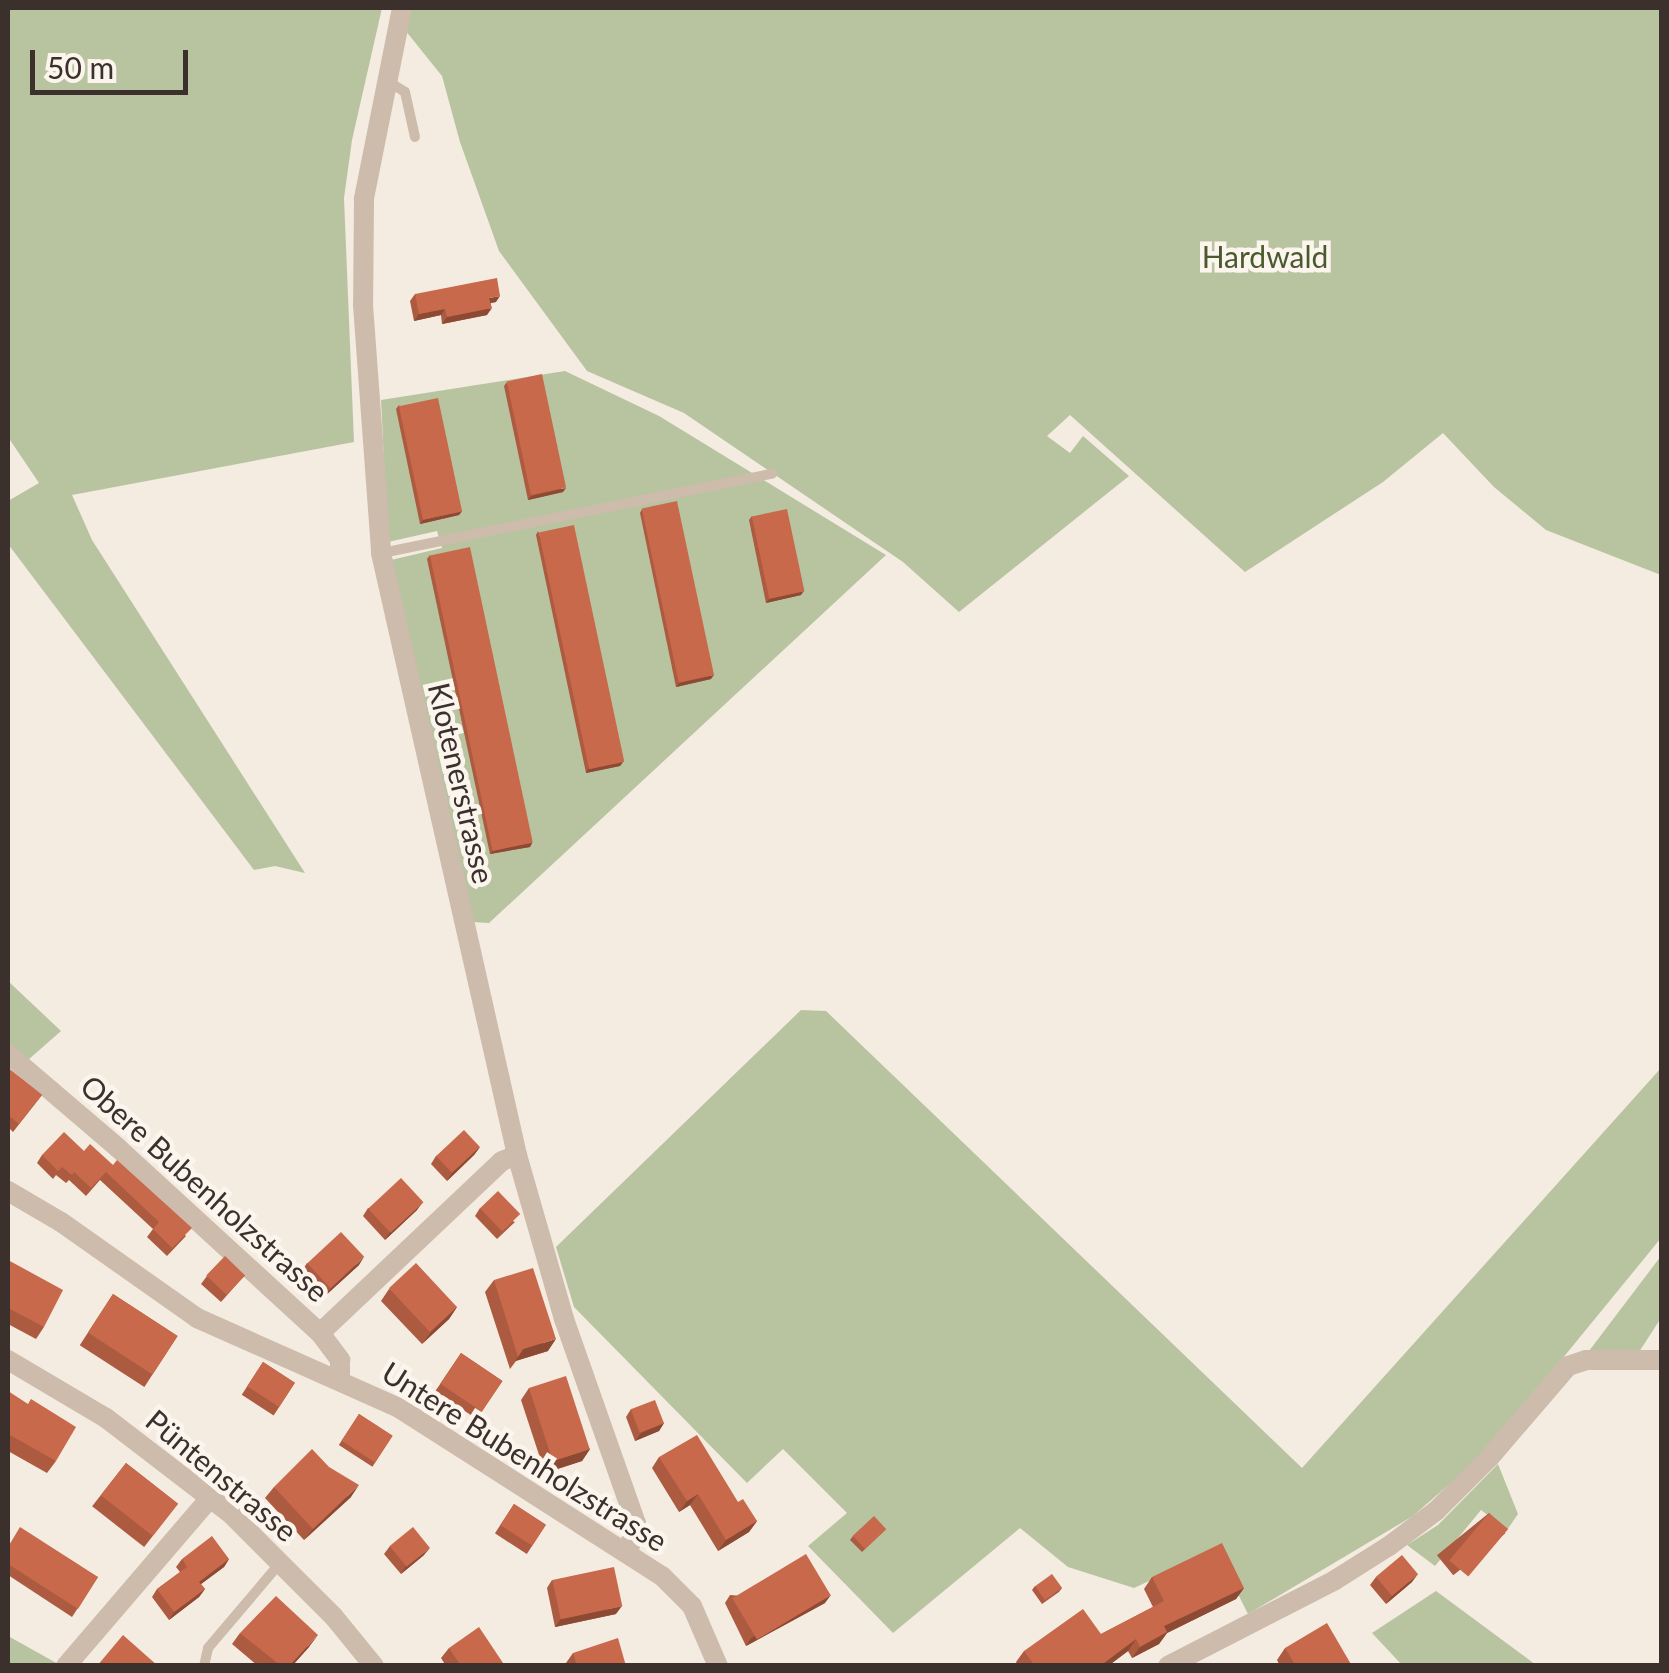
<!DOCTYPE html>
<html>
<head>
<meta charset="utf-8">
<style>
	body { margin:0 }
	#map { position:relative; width:1669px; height:1673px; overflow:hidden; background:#f4ebe1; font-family:Lato,sans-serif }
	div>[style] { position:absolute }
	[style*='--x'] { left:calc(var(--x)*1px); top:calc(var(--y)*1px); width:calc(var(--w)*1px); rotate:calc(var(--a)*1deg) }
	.green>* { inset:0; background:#b8c4a0 }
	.lane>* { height:10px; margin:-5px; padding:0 5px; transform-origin:5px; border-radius:5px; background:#cdbbac }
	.street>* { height:20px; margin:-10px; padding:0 10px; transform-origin:10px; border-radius:10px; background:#cdbbac }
	.wall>* { inset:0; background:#ac5a40; transform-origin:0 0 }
	.shaded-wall>* { inset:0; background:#8c4a34 }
	.building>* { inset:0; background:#c8694b; transform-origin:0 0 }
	span { translate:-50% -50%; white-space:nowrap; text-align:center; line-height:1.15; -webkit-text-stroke:9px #fbf5ee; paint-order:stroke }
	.park-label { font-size:30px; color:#4a5a2e }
	.street-label { font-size:30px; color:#3b302b }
	.frame { position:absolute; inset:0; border:10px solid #3b302b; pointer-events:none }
	.scale { position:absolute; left:30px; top:50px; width:158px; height:45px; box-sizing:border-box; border:5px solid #3b302b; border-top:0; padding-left:12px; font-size:30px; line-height:35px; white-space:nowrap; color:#3b302b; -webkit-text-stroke:8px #fbf5ee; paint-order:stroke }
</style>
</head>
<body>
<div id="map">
	<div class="green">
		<i style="clip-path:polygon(8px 8px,382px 8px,352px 140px,344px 198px,354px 442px,72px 495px,92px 540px,305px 873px,275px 866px,254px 870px,8px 544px,8px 501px,39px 483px,8px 437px)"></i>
		<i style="clip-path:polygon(410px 8px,1661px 8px,1661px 575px,1546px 530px,1494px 487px,1443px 433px,1383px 482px,1245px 572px,1070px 415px,1047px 436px,1070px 453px,1083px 436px,1129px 476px,959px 612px,903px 562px,684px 413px,587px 371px,499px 251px,460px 142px,442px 76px,405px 30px)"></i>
		<i style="clip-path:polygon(565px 371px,659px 416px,886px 555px,489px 923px,472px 922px,391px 560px,442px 548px,437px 531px,388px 542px,381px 400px)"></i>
		<i style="clip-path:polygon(8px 981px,61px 1031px,28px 1060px,8px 1045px)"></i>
		<i style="clip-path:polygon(801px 1010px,826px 1011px,1302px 1468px,1661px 1068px,1661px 1238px,1486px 1452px,1413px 1516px,1248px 1614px,1216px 1550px,1134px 1588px,1068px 1567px,1020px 1528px,893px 1633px,808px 1546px,847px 1513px,783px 1449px,747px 1483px,574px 1307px,556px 1247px)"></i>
		<i style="clip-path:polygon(1661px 1256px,1661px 1318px,1639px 1352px,1589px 1351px)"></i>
		<i style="clip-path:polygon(1498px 1464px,1518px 1514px,1507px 1530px,1481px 1510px,1435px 1566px,1407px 1545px,1438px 1525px)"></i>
		<i style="clip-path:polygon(1436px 1591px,1536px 1665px,1402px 1665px,1372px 1633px)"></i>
		<i style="clip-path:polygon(8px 1636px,60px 1665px,8px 1665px)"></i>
	</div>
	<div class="lane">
		<i style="--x:386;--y:80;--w:22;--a:32"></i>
		<i style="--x:405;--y:92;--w:46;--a:77.5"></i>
		<i style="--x:382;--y:553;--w:398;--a:-11.5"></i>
		<i style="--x:204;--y:1666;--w:18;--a:-77"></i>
		<i style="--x:208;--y:1648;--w:113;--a:-49.7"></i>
	</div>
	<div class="street">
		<i style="--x:402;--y:8;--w:195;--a:101.3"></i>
		<i style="--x:364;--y:199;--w:106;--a:90.5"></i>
		<i style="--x:363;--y:305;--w:249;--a:85.8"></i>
		<i style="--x:381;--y:553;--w:617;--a:77.27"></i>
		<i style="--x:517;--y:1155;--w:171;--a:74"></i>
		<i style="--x:564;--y:1319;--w:216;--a:70.6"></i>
		<i style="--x:636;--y:1523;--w:30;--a:105"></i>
		<i style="--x:8;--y:1054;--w:145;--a:40.5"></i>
		<i style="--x:118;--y:1148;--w:274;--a:42.5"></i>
		<i style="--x:320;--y:1333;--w:34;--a:53"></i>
		<i style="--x:340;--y:1360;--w:20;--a:90"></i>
		<i style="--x:8;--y:1191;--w:61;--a:30.3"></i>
		<i style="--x:61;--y:1222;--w:166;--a:35.2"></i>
		<i style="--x:197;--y:1318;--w:221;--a:24"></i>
		<i style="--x:399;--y:1408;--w:312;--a:32.6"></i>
		<i style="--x:662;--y:1576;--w:42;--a:45"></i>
		<i style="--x:692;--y:1606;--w:65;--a:66.6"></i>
		<i style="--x:320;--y:1333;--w:250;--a:-43.4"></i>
		<i style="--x:502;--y:1161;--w:16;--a:-22"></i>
		<i style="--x:8;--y:1360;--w:114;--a:30.6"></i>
		<i style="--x:106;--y:1418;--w:156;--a:37.5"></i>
		<i style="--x:230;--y:1513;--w:147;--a:45"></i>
		<i style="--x:334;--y:1617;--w:63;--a:50.8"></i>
		<i style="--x:66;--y:1666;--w:221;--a:-49.4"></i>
		<i style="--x:1168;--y:1666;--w:188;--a:-27.2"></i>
		<i style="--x:1335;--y:1580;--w:64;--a:-32.2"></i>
		<i style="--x:1389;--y:1546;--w:59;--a:-36.7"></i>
		<i style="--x:1436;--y:1511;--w:76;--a:-45"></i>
		<i style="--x:1490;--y:1457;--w:120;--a:-49.4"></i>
		<i style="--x:1568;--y:1366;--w:19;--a:-18"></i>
		<i style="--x:1586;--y:1360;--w:76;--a:0"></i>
	</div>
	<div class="wall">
		<i style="clip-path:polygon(415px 294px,496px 302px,491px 303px,487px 315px,442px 324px,441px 315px,414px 321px,410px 301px)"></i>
		<i style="clip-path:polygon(507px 382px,563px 492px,528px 500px,504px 386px)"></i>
		<i style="clip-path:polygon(399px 405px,462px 511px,459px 515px,420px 524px,396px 409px)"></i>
		<i style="clip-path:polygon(642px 509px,711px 679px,676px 687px,640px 513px)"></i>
		<i style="clip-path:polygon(752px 516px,801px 595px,766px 603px,749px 520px)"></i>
		<i style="clip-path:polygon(538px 531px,623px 762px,620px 766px,586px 773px,536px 535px)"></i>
		<i style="clip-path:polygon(430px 555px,532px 843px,530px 847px,490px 854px,427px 559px)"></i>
		<i style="clip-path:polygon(8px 1068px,42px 1095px,13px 1132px,8px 1127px)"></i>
		<i style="clip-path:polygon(480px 1147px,474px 1155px,447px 1181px,431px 1164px,436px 1156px)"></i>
		<i style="clip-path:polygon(84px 1151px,186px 1236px,167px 1256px,147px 1237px,153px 1229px,100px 1180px,86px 1196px,69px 1180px,66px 1183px,56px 1175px,53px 1179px,37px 1163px,42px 1155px)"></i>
		<i style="clip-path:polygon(368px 1208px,417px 1210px,385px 1240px,363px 1216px)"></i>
		<i style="clip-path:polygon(480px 1208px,515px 1222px,497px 1239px,475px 1216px)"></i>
		<i style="clip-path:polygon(8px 1260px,44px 1327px,36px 1339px,8px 1324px)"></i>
		<i style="clip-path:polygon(307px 1263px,359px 1265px,325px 1296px,302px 1271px)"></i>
		<i style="clip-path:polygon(245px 1275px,221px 1302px,201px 1284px,207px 1276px)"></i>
		<i style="clip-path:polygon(494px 1280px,548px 1351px,516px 1361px,510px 1369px,485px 1292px)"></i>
		<i style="clip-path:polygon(389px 1289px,457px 1307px,449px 1319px,422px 1344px,381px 1301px)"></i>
		<i style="left:113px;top:1294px;width:77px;height:61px;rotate:33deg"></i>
		<i style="left:461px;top:1353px;width:50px;height:46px;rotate:34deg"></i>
		<i style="left:263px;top:1362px;width:38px;height:39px;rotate:33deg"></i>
		<i style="clip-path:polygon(529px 1388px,590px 1449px,582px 1461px,545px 1473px,521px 1400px)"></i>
		<i style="clip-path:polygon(8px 1391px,56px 1461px,47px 1473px,8px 1451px)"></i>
		<i style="clip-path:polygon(631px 1409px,664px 1423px,659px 1431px,635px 1441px,626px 1417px)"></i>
		<i style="left:359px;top:1414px;width:40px;height:37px;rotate:33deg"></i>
		<i style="clip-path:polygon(659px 1457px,738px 1502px,757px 1521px,749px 1532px,718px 1551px,690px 1505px,679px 1512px,652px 1468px)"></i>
		<i style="left:126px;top:1463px;width:66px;height:55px;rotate:38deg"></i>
		<i style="clip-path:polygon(274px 1487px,351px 1497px,304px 1540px,265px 1498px)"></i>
		<i style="left:514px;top:1504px;width:38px;height:35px;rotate:33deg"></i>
		<i style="left:1489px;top:1513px;width:26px;height:67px;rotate:51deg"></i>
		<i style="clip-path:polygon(886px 1529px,862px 1552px,850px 1540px,853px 1536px)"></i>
		<i style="clip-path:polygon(8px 1546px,98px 1577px,72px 1617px,8px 1575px)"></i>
		<i style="clip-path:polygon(390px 1546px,424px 1555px,401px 1574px,384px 1554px)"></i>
		<i style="clip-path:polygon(182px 1559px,229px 1559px,224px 1567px,201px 1584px,205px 1589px,199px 1597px,169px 1620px,152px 1597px,157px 1589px,180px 1572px,176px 1567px)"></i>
		<i style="clip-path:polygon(1152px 1577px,1244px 1588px,1236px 1599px,1167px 1633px,1159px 1644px,1132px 1658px,1128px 1651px,1108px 1666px,1018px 1666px,1016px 1662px,1024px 1651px,1101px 1634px,1153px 1607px,1144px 1589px)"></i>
		<i style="clip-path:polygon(1376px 1577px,1412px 1582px,1386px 1604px,1370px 1585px)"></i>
		<i style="clip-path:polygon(552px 1580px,616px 1614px,555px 1627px,547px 1588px)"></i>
		<i style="clip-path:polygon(1035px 1586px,1062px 1588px,1059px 1592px,1042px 1604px,1032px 1590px)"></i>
		<i style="clip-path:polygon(730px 1595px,825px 1603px,746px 1646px,725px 1603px)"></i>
		<i style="clip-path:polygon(240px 1633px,309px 1647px,292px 1666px,258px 1666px,232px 1644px)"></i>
		<i style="clip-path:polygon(449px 1648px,505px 1666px,446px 1666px,441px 1658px)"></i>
		<i style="clip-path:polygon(1285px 1648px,1352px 1666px,1280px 1666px,1277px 1660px)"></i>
		<i style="clip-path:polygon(573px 1653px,626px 1666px,567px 1666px,566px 1663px)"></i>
	</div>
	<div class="shaded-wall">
		<i style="clip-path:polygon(500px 296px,496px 302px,485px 304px,489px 298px)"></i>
		<i style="clip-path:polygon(492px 308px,487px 315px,442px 324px,447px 317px)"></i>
		<i style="clip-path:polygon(445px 309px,441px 315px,414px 321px,419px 314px)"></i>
		<i style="clip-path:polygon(566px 488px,563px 492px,528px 500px,531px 496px)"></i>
		<i style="clip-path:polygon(462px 511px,459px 515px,420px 524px,423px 520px)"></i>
		<i style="clip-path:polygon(804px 591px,801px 595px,766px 603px,769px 599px)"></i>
		<i style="clip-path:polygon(714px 675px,711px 679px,676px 687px,679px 683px)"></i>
		<i style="clip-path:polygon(623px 762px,620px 766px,586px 773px,588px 769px)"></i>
		<i style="clip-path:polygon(532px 843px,530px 847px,490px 854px,493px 850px)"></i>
		<i style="clip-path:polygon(480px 1147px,474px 1155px,447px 1181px,452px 1173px)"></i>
		<i style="clip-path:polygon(423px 1202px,417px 1210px,385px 1240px,390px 1232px)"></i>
		<i style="clip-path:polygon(364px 1257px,359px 1265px,325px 1296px,331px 1288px)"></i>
		<i style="clip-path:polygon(457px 1307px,449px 1319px,422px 1344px,431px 1332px)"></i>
		<i style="clip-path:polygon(556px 1339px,548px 1351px,515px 1361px,523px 1349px)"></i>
		<i style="clip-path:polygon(664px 1423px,659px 1431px,635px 1441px,641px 1433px)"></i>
		<i style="clip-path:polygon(590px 1449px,582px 1461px,545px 1473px,553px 1461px)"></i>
		<i style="clip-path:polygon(359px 1485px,351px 1497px,304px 1540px,313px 1529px)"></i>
		<i style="clip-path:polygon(698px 1494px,690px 1505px,679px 1512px,687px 1501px)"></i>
		<i style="clip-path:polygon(757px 1521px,749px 1532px,718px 1551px,726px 1540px)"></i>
		<i style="clip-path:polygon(430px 1548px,424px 1555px,401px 1574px,406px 1566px)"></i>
		<i style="clip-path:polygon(229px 1559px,224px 1567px,193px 1590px,199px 1582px)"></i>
		<i style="clip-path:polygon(1418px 1574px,1412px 1582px,1386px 1604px,1392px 1596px)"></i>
		<i style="clip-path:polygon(1244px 1588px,1236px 1599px,1167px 1633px,1159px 1644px,1132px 1658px,1140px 1647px,1164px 1626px)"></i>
		<i style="clip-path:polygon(205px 1589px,199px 1597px,169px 1620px,174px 1612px)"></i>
		<i style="clip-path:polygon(831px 1595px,825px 1603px,746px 1646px,751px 1638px)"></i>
		<i style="clip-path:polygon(622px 1606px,616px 1614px,555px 1627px,561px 1619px)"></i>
		<i style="clip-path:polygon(318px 1635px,309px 1647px,292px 1666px,289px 1666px)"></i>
		<i style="clip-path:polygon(1136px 1639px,1128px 1651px,1108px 1666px,1100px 1666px)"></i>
	</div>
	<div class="building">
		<i style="clip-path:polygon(497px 278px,500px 296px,489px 298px,492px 308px,447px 317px,445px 309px,419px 314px,415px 294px)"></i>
		<i style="left:542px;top:374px;width:116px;height:36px;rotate:78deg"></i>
		<i style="left:438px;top:398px;width:116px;height:40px;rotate:78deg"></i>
		<i style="left:677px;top:501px;width:178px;height:36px;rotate:78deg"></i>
		<i style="left:787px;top:509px;width:84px;height:36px;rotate:78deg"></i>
		<i style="left:574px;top:525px;width:242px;height:36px;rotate:78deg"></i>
		<i style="left:470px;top:547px;width:302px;height:41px;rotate:78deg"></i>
		<i style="clip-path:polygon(8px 1068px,42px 1095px,19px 1124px,8px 1115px)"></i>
		<i style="left:464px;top:1130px;width:23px;height:38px;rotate:47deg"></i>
		<i style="clip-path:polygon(64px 1132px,84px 1151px,90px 1144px,113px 1165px,117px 1160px,192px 1228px,172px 1248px,153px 1229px,159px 1222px,106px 1172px,91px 1188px,74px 1172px,72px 1175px,62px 1167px,58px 1171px,42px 1155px)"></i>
		<i style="left:401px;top:1178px;width:33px;height:45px;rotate:47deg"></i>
		<i style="left:498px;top:1191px;width:32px;height:25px;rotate:46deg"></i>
		<i style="left:341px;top:1232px;width:34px;height:46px;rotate:47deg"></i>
		<i style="left:225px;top:1256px;width:28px;height:27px;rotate:44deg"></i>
		<i style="clip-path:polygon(8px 1260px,63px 1290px,44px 1327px,8px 1308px)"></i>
		<i style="left:416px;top:1263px;width:60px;height:37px;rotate:47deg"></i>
		<i style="clip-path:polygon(533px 1268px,556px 1339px,523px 1349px,518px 1357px,494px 1280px)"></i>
		<i style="left:113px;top:1294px;width:77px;height:46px;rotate:33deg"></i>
		<i style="left:461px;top:1353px;width:50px;height:37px;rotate:34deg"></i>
		<i style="left:263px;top:1362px;width:38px;height:29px;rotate:33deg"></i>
		<i style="left:566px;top:1376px;width:77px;height:39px;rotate:72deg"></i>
		<i style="clip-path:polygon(8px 1391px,28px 1404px,31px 1399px,76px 1427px,56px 1461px,8px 1434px)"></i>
		<i style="left:655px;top:1400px;width:25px;height:26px;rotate:69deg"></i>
		<i style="left:359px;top:1414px;width:40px;height:32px;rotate:33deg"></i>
		<i style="clip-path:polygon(697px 1435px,738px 1502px,743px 1499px,757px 1521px,726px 1540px,698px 1494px,687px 1501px,659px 1457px)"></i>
		<i style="clip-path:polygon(312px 1449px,329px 1467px,359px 1485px,313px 1529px,274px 1487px)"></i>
		<i style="left:126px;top:1463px;width:66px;height:41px;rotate:38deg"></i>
		<i style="left:514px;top:1504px;width:38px;height:25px;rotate:33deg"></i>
		<i style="left:1489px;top:1513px;width:25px;height:62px;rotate:40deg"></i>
		<i style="left:874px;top:1516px;width:18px;height:29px;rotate:47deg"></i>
		<i style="clip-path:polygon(20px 1527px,98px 1577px,78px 1609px,8px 1564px,8px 1547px)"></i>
		<i style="left:413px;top:1527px;width:27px;height:30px;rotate:51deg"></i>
		<i style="clip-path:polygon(212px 1536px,229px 1559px,199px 1582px,205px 1589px,174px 1612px,157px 1589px,187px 1567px,182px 1559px)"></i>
		<i style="clip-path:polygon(1222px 1543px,1244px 1588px,1164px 1626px,1167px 1632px,1140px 1647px,1136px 1639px,1100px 1666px,1035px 1666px,1024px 1651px,1083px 1609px,1101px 1634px,1164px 1601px,1152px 1577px)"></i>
		<i style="left:806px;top:1554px;width:48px;height:86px;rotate:59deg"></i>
		<i style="left:1402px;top:1555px;width:25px;height:34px;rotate:50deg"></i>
		<i style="left:614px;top:1567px;width:40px;height:63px;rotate:78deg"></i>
		<i style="left:1052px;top:1574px;width:17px;height:21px;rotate:54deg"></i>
		<i style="clip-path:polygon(276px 1596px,318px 1635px,289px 1666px,281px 1666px,240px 1633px)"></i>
		<i style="clip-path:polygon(1327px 1623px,1352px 1666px,1296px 1666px,1285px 1648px)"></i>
		<i style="clip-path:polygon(479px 1627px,505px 1666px,461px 1666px,449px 1648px)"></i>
		<i style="clip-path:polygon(123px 1635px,158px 1666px,97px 1666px)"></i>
		<i style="clip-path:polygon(618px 1638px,626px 1666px,577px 1666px,573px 1653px)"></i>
	</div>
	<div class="park-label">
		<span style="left:1265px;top:256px">Hardwald</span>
	</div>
	<div class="street-label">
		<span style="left:462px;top:783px;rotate:77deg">Klotenerstrasse</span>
		<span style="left:205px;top:1188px;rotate:42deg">Obere Bubenholzstrasse</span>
		<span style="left:525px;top:1456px;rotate:32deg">Untere Bubenholzstrasse</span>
		<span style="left:222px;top:1475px;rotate:40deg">Püntenstrasse</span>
	</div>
	<div class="frame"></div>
	<div class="scale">50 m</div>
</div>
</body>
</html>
